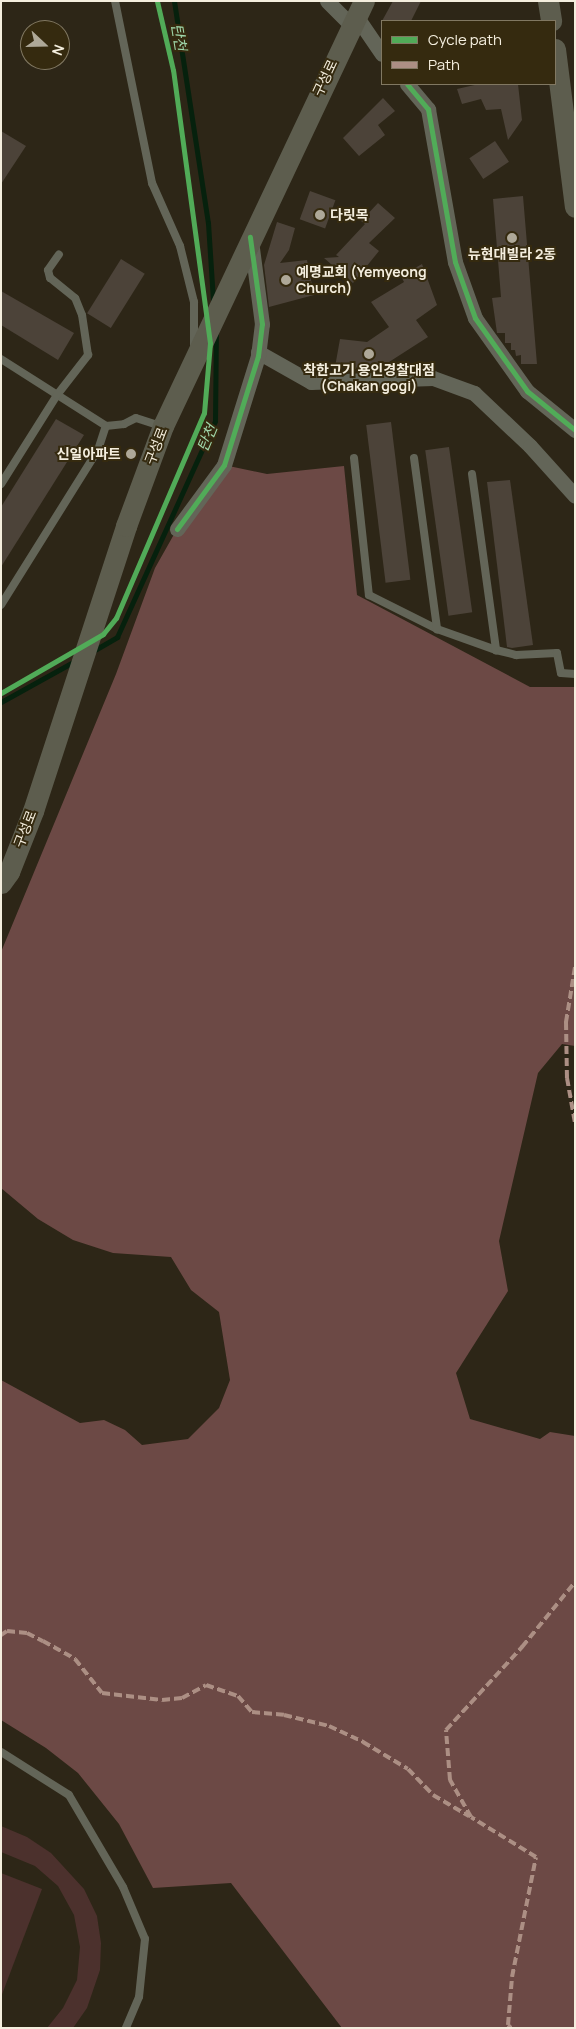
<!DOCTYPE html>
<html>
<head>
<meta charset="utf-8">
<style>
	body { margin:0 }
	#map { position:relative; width:576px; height:2029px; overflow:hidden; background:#2d2617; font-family:Manrope,"Noto Sans KR",sans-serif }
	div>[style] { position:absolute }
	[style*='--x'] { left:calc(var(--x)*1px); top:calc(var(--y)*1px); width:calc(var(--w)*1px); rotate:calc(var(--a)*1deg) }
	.green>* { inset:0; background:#4c312d }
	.forest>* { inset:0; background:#6c4945 }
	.stream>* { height:5px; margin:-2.5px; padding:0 2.5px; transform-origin:2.5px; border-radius:2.5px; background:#06210d }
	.building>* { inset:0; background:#4c4339; transform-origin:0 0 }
	.lane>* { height:8px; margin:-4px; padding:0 4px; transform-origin:4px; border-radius:4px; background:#636558 }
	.street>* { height:15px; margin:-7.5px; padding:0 7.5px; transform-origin:7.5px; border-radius:7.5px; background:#636558 }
	.secondary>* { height:21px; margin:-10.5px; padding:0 10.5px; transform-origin:10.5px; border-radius:10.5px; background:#5d5d4e }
	.quiet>* { height:4px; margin-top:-2px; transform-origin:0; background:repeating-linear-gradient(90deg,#ac8f84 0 8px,transparent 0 12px) }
	.cycleway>* { height:5px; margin:-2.5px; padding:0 2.5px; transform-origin:2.5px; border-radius:2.5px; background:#51ab58 }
	.dots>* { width:14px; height:14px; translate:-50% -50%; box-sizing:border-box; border:2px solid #352a0f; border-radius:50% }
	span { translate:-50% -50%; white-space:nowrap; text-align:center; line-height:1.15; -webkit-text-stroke:4px #352a0f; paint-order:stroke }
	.street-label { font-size:14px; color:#f4eede }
	.poi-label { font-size:14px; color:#f4eede; font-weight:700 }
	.left { translate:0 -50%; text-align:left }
	.right { translate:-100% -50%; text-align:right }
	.water-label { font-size:15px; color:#a0d8ac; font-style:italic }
	.frame { position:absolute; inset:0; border:2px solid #f4eede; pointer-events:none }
	.legend { position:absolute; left:381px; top:20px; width:175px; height:65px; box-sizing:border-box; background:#352a0f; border:1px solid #817862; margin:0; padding:6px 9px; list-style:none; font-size:15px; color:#f4eede }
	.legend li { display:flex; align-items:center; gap:10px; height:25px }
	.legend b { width:25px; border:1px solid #817862 }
	.north { position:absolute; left:20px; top:20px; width:50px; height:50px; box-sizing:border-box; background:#352a0f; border:1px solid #817862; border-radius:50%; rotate:111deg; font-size:14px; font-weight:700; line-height:20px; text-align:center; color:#f4eede }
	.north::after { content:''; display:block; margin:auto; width:18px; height:22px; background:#aea898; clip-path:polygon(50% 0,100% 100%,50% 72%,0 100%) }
</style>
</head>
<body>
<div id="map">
	<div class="green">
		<i style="clip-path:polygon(1px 1826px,27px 1837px,51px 1853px,84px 1889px,97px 1916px,101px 1943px,100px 1970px,87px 2008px,73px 2028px,47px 2028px,63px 2008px,77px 1980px,80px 1947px,74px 1915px,58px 1886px,35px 1866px,1px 1852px)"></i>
		<i style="clip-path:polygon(1px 1873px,42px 1889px,1px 1997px)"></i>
	</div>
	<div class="forest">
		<i style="clip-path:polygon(224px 465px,267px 474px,344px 466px,357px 595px,530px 687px,575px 687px,575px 1046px,562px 1044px,538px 1073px,499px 1241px,508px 1291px,456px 1373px,470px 1419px,540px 1439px,550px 1432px,575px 1436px,575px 2028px,342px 2028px,231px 1883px,153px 1888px,119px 1824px,78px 1773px,46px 1748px,1px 1720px,1px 1380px,80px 1423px,104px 1420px,125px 1430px,142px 1445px,188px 1439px,219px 1408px,230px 1380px,219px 1312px,191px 1290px,171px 1257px,113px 1253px,73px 1240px,38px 1219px,1px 1188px,1px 952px,116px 674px,155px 568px,177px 529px)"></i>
	</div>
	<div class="stream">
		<i style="--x:174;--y:1;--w:225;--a:81.3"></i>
		<i style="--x:208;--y:223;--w:78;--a:86.3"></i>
		<i style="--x:93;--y:651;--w:28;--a:-30"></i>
		<i style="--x:117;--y:637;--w:237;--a:-65.6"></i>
		<i style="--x:215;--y:421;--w:89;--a:-89.4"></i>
		<i style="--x:1;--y:702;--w:85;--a:-29"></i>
	</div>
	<div class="building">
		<i style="clip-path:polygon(393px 1px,421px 1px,411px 21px,382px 21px)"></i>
		<i style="clip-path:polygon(479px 84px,518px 84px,522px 120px,508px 140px,501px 109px,486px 110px,481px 99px,462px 104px,457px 89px)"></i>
		<i style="clip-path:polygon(383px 98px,395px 111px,378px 125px,385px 135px,359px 156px,343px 138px)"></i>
		<i style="clip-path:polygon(1px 131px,26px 146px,1px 184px)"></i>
		<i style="left:495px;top:141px;width:25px;height:31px;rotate:56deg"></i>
		<i style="left:310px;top:191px;width:27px;height:30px;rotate:20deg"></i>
		<i style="clip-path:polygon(523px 196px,537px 364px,521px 364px,521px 355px,516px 356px,515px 350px,511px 350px,511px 343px,505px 343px,505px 333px,497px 333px,492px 298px,501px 297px,493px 199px)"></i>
		<i style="clip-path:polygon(378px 203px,395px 218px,369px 243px,379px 251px,353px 283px,324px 258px,339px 257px,336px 255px,365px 224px,361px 221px)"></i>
		<i style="clip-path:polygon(277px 222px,295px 228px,289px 250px,280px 263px,307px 260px,314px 295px,269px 307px,264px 265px)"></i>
		<i style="left:121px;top:259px;width:28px;height:64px;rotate:32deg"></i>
		<i style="clip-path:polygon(422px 264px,437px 305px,416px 320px,428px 337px,375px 371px,335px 367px,340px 339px,367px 342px,389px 327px,371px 302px,404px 282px,401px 276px)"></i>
		<i style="clip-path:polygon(1px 291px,74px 333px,58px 360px,1px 325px)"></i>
		<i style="clip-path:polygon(56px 419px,84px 435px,1px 567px,1px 507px)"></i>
		<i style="left:391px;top:422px;width:159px;height:25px;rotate:83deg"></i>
		<i style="left:449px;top:447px;width:167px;height:24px;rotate:82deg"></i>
		<i style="clip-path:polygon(510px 480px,533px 645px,512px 648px,507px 647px,487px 482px)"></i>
	</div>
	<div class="lane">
		<i style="--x:115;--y:1;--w:186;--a:78.5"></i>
		<i style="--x:152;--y:183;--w:69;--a:66"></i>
		<i style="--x:180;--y:246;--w:58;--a:76"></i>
		<i style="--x:194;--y:302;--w:43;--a:90"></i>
		<i style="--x:1;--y:359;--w:125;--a:32.5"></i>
		<i style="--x:106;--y:426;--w:18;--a:-6"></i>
		<i style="--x:124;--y:424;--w:13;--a:-27"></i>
		<i style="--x:136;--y:418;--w:26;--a:18"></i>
		<i style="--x:354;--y:458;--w:138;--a:83.8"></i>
		<i style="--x:369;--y:595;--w:76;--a:26.6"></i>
		<i style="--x:437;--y:629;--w:63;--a:19.6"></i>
		<i style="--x:496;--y:650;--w:21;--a:14"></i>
		<i style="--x:516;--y:655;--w:41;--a:-2.8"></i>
		<i style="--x:557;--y:653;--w:20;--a:79"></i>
		<i style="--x:561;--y:673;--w:14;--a:4"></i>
		<i style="--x:414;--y:458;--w:173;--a:82.3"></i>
		<i style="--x:472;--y:474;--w:178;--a:82.2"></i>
		<i style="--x:1;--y:484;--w:105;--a:-57.8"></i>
		<i style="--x:57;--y:395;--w:51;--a:-52.2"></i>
		<i style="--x:88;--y:355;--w:40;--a:-98.5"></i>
		<i style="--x:82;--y:315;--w:18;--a:-112"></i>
		<i style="--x:75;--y:298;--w:32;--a:-141"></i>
		<i style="--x:50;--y:278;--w:8;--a:-104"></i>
		<i style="--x:48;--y:270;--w:19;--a:-55"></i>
		<i style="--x:1;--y:605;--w:183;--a:-58"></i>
		<i style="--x:98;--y:450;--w:25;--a:-72"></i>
		<i style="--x:1;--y:1752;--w:80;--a:32.3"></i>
		<i style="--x:69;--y:1795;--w:107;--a:59.6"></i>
		<i style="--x:123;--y:1887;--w:56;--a:67.1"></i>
		<i style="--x:145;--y:1939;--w:58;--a:95.9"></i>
		<i style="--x:139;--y:1997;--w:34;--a:113"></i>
	</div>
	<div class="street">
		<i style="--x:327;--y:1;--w:34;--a:45"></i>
		<i style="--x:356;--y:16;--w:46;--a:55.6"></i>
		<i style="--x:407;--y:84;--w:33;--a:50"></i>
		<i style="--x:428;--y:109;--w:155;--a:80"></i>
		<i style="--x:455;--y:262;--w:59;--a:70.3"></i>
		<i style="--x:475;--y:318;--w:90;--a:54.5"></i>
		<i style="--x:527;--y:391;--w:62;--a:39.1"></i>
		<i style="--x:258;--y:352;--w:61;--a:29.5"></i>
		<i style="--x:311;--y:382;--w:122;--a:-1.9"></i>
		<i style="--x:433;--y:378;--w:44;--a:20.1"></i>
		<i style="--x:474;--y:393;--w:77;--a:43.4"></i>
		<i style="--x:530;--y:446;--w:67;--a:48"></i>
		<i style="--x:177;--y:529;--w:79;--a:-53.7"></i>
		<i style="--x:224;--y:465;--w:114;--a:-72.7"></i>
		<i style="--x:258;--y:356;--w:32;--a:-83"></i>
		<i style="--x:262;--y:324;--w:84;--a:-97.5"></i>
	</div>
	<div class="secondary">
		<i style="--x:548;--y:1;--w:20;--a:81"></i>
		<i style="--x:555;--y:49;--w:159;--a:82.8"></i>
		<i style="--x:1;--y:883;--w:14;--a:-54"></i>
		<i style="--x:9;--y:872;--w:66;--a:-68.5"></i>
		<i style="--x:33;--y:811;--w:300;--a:-71.9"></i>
		<i style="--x:126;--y:526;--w:107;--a:-69.7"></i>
		<i style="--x:163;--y:426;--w:470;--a:-64.7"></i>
	</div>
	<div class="quiet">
		<i style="--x:575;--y:967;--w:56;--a:99.3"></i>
		<i style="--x:566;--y:1022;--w:56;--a:89"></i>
		<i style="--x:567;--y:1078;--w:46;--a:79.9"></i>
		<i style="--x:1;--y:1635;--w:7;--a:-34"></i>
		<i style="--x:7;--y:1631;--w:20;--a:6"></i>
		<i style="--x:27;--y:1633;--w:18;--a:27"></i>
		<i style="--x:43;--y:1641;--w:37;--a:29"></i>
		<i style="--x:75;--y:1659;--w:43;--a:51.5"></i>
		<i style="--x:102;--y:1693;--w:60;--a:6.7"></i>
		<i style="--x:162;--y:1700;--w:20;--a:-6"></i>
		<i style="--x:182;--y:1698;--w:27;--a:-28"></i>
		<i style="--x:206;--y:1685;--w:34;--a:19"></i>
		<i style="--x:238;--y:1696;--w:21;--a:49"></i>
		<i style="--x:252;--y:1712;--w:32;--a:5"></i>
		<i style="--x:284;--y:1715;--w:46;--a:13.7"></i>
		<i style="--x:329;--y:1726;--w:38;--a:25"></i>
		<i style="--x:363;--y:1742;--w:52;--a:31"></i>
		<i style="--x:408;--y:1769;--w:36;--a:46"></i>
		<i style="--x:433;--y:1795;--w:42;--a:30.3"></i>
		<i style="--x:511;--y:2028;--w:4;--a:-135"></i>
		<i style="--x:508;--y:2025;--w:48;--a:-85.2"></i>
		<i style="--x:512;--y:1977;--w:122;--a:-78.7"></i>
		<i style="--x:536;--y:1857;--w:76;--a:-148.4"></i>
		<i style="--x:471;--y:1817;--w:43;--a:-119.6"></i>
		<i style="--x:450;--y:1780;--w:50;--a:-94.6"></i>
		<i style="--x:446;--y:1730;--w:113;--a:-47.5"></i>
		<i style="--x:522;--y:1647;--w:84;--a:-50.8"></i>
	</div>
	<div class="cycleway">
		<i style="--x:407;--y:84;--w:33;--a:50"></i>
		<i style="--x:428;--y:109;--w:155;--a:80"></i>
		<i style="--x:455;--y:262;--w:59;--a:70.3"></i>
		<i style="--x:475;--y:318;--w:90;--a:54.5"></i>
		<i style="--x:527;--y:391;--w:62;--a:39.1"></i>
		<i style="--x:177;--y:529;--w:79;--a:-53.7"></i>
		<i style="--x:224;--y:465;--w:114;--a:-72.7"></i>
		<i style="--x:258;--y:356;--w:32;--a:-83"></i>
		<i style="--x:262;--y:324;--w:88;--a:-97.9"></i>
		<i style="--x:1;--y:693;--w:118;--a:-30"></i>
		<i style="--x:103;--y:634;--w:21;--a:-51"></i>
		<i style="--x:116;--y:618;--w:223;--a:-66.8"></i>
		<i style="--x:204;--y:413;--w:70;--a:-85.1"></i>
		<i style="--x:210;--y:343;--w:275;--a:-97.7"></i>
		<i style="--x:173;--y:70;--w:71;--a:-103.1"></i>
	</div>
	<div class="dots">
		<i style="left:320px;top:215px;background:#aea898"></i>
		<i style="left:512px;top:238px;background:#aea898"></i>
		<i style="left:286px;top:280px;background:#aea898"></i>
		<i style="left:369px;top:354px;background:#aea898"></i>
		<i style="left:131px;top:454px;background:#aea898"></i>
	</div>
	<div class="street-label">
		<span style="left:325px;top:78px;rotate:-65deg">구성로</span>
		<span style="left:156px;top:446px;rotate:-69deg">구성로</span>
		<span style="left:25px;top:829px;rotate:-69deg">구성로</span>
	</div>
	<div class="poi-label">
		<span class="left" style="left:330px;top:215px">다릿목</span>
		<span style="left:512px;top:254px">뉴현대빌라 2동</span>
		<span class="left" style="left:296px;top:280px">예명교회 (Yemyeong<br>Church)</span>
		<span style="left:369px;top:378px">착한고기 용인경찰대점<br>(Chakan gogi)</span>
		<span class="right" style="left:121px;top:454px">신일아파트</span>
	</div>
	<div class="water-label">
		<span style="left:179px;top:37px;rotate:81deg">탄천</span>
		<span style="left:207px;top:438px;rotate:-67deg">탄천</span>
	</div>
	<div class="frame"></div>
	<ul class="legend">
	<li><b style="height:6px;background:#51ab58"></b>Cycle path</li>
	<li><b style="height:6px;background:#ac8f84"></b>Path</li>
	</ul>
	<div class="north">N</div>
</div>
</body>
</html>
